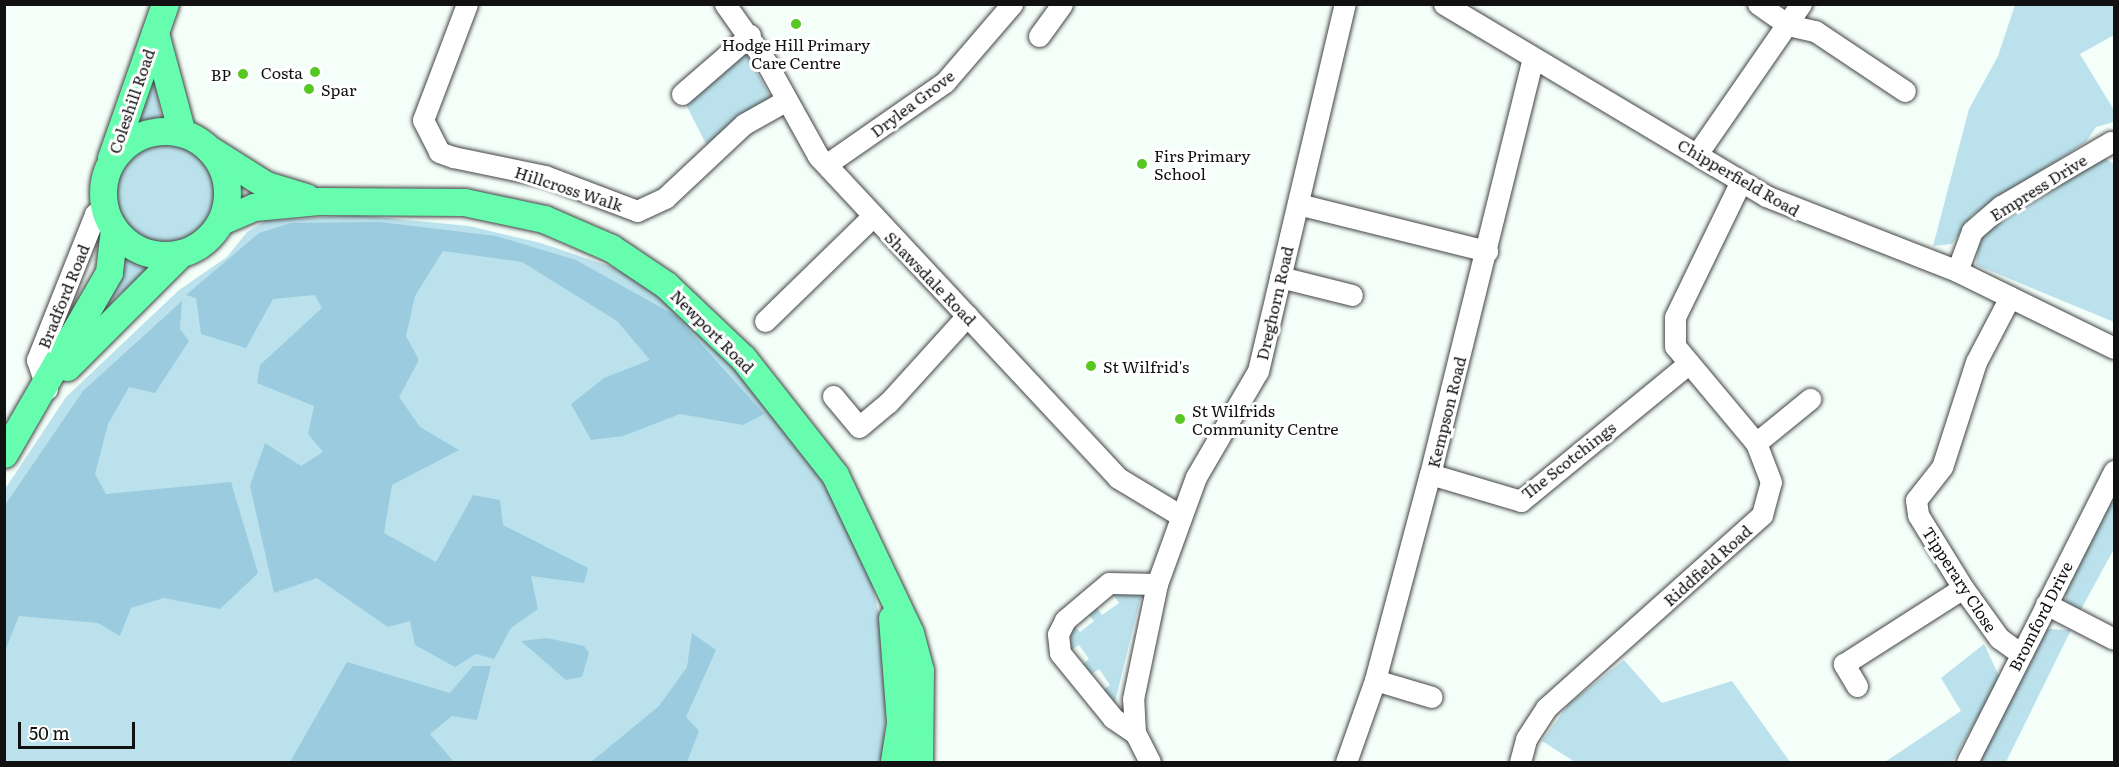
<!DOCTYPE html>
<html>
<head>
<meta charset="utf-8">
<style>
	body { margin:0 }
	#map { position:relative; width:2119px; height:767px; overflow:hidden; background:#f4fffa; font-family:Literata,serif }
	div>[style] { position:absolute }
	[style*='--x'] { left:calc(var(--x)*1px); top:calc(var(--y)*1px); width:calc(var(--w)*1px); rotate:calc(var(--a)*1deg) }
	.green>* { inset:0; background:#bbe2ec }
	.round { border-radius:50% }
	.forest>* { inset:0; background:#9acbde }
	.roads { filter:drop-shadow(0 0 2px #444) drop-shadow(0 0 2px #444) }
	.minor>* { height:21px; margin:-10.5px; padding:0 10.5px; transform-origin:10.5px; border-radius:10.5px; background:#fff }
	.major>* { height:27px; margin:-13.5px; padding:0 13.5px; transform-origin:13.5px; border-radius:13.5px; background:#66fdaf }
	.major>.ring { margin:-13.5px; padding:0; box-sizing:content-box; background:none; border:27px solid #66fdaf; border-radius:50% }
	.dots>* { width:16px; height:16px; translate:-50% -50%; box-sizing:border-box; border:3px solid #fff; border-radius:50% }
	span { translate:-50% -50%; white-space:nowrap; text-align:center; line-height:1.15; -webkit-text-stroke:6px #fff; paint-order:stroke }
	.poi-label { font-size:16px; color:#111 }
	.right { translate:-100% -50%; text-align:right }
	.left { translate:0 -50%; text-align:left }
	.street-label { font-size:16px; color:#111 }
	.frame { position:absolute; inset:0; border:6px solid #111; pointer-events:none }
	.scale { position:absolute; left:18px; top:722px; width:117px; height:27px; box-sizing:border-box; border:3px solid #111; border-top:0; padding-left:8px; font-size:18px; line-height:21px; white-space:nowrap; color:#111; -webkit-text-stroke:4px #fff; paint-order:stroke }
</style>
</head>
<body>
<div id="map">
	<div class="green">
		<i style="clip-path:polygon(2015px 5px,2114px 5px,2114px 35px,2080px 54px,2114px 110px,2114px 122px,2096px 127px,2086px 142px,1972px 215px,1952px 244px,1933px 246px,1969px 109px,1998px 56px)"></i>
		<i style="clip-path:polygon(740px 42px,772px 100px,706px 144px,680px 93px)"></i>
		<i style="clip-path:polygon(151px 61px,162px 121px,134px 126px)"></i>
		<i class="round" style="left:115px;top:145px;width:100px;height:100px"></i>
		<i style="clip-path:polygon(2104px 158px,2114px 164px,2114px 322px,1976px 265px,1980px 236px)"></i>
		<i style="clip-path:polygon(356px 215px,469px 226px,541px 243px,612px 267px,665px 296px,709px 335px,828px 479px,869px 568px,888px 658px,883px 762px,5px 762px,5px 489px,66px 397px,179px 290px,227px 257px,247px 232px,265px 221px)"></i>
		<i style="clip-path:polygon(123px 256px,158px 267px,105px 304px)"></i>
		<i style="clip-path:polygon(2114px 492px,2114px 549px,2079px 613px,2067px 605px,2064px 588px)"></i>
		<i style="clip-path:polygon(1111px 591px,1142px 592px,1114px 706px,1099px 693px,1110px 685px,1099px 669px,1088px 677px,1079px 667px,1089px 659px,1079px 645px,1068px 652px,1065px 631px,1071px 622px,1080px 632px,1094px 621px,1085px 610px,1094px 604px,1102px 615px,1119px 603px)"></i>
		<i style="clip-path:polygon(2047px 629px,2071px 630px,2006px 762px,1977px 762px)"></i>
		<i style="clip-path:polygon(1984px 644px,2000px 678px,1952px 762px,1885px 762px,1961px 711px,1941px 678px)"></i>
		<i style="clip-path:polygon(1624px 660px,1662px 703px,1732px 681px,1790px 762px,1575px 762px,1542px 741px,1569px 704px)"></i>
	</div>
	<div class="forest">
		<i style="clip-path:polygon(380px 222px,496px 236px,576px 260px,676px 316px,764px 414px,743px 425px,680px 414px,623px 436px,591px 440px,571px 404px,604px 378px,650px 360px,617px 321px,522px 262px,443px 251px,415px 296px,406px 336px,419px 360px,399px 397px,420px 427px,459px 450px,392px 485px,384px 533px,436px 562px,473px 495px,500px 500px,503px 525px,588px 568px,584px 583px,531px 576px,538px 609px,511px 628px,494px 659px,476px 654px,455px 667px,415px 645px,410px 621px,388px 627px,317px 578px,274px 593px,250px 486px,265px 443px,301px 466px,323px 452px,308px 434px,314px 406px,257px 383px,260px 365px,322px 308px,315px 295px,273px 299px,246px 348px,201px 334px,196px 298px,186px 295px,259px 233px,291px 223px)"></i>
		<i style="clip-path:polygon(182px 301px,180px 329px,189px 341px,155px 393px,129px 387px,108px 424px,95px 474px,106px 494px,231px 482px,258px 573px,220px 609px,164px 598px,131px 608px,120px 636px,98px 623px,19px 616px,5px 651px,5px 505px,83px 391px)"></i>
		<i style="clip-path:polygon(692px 633px,716px 650px,686px 717px,699px 731px,687px 762px,591px 762px,659px 706px,687px 667px)"></i>
		<i style="clip-path:polygon(547px 638px,584px 646px,589px 653px,582px 677px,566px 680px,521px 641px)"></i>
		<i style="clip-path:polygon(347px 662px,450px 693px,473px 666px,491px 666px,477px 720px,452px 716px,430px 734px,454px 762px,290px 762px)"></i>
	</div>
	<div class="roads">
		<div class="minor">
			<i style="--x:467;--y:4;--w:124;--a:110.8"></i>
			<i style="--x:423;--y:120;--w:36;--a:63"></i>
			<i style="--x:439;--y:152;--w:15;--a:20"></i>
			<i style="--x:453;--y:157;--w:94;--a:11.7"></i>
			<i style="--x:545;--y:176;--w:98;--a:20.8"></i>
			<i style="--x:637;--y:211;--w:31;--a:-25"></i>
			<i style="--x:665;--y:198;--w:108;--a:-43.1"></i>
			<i style="--x:744;--y:124;--w:47;--a:-29.3"></i>
			<i style="--x:725;--y:4;--w:71;--a:54.7"></i>
			<i style="--x:766;--y:62;--w:107;--a:61"></i>
			<i style="--x:818;--y:156;--w:440;--a:47"></i>
			<i style="--x:1118;--y:478;--w:70;--a:31"></i>
			<i style="--x:1444;--y:4;--w:375;--a:30.8"></i>
			<i style="--x:1766;--y:196;--w:205;--a:21.4"></i>
			<i style="--x:1957;--y:271;--w:175;--a:26.1"></i>
			<i style="--x:1758;--y:4;--w:37;--a:35"></i>
			<i style="--x:1788;--y:25;--w:28;--a:13"></i>
			<i style="--x:1815;--y:31;--w:108;--a:33.7"></i>
			<i style="--x:1039;--y:36;--w:39;--a:-54"></i>
			<i style="--x:682;--y:94;--w:90;--a:-40.9"></i>
			<i style="--x:1697;--y:154;--w:183;--a:-55.3"></i>
			<i style="--x:827;--y:164;--w:144;--a:-34.8"></i>
			<i style="--x:945;--y:82;--w:103;--a:-49.3"></i>
			<i style="--x:1298;--y:204;--w:195;--a:14"></i>
			<i style="--x:1957;--y:271;--w:43;--a:-69.4"></i>
			<i style="--x:1972;--y:231;--w:38;--a:-41"></i>
			<i style="--x:2001;--y:206;--w:127;--a:-30.2"></i>
			<i style="--x:1280;--y:277;--w:74;--a:14"></i>
			<i style="--x:2010;--y:297;--w:73;--a:117.6"></i>
			<i style="--x:1976;--y:362;--w:110;--a:107.9"></i>
			<i style="--x:1942;--y:467;--w:42;--a:128.2"></i>
			<i style="--x:1916;--y:500;--w:15;--a:82"></i>
			<i style="--x:1918;--y:515;--w:86;--a:58.3"></i>
			<i style="--x:1963;--y:588;--w:62;--a:54.2"></i>
			<i style="--x:1999;--y:638;--w:27;--a:36"></i>
			<i style="--x:765;--y:321;--w:149;--a:-44.2"></i>
			<i style="--x:47;--y:389;--w:31;--a:-109"></i>
			<i style="--x:37;--y:360;--w:157;--a:-68.3"></i>
			<i style="--x:95;--y:214;--w:11;--a:-34"></i>
			<i style="--x:833;--y:396;--w:40;--a:50"></i>
			<i style="--x:859;--y:427;--w:38;--a:-40"></i>
			<i style="--x:888;--y:403;--w:118;--a:-47.8"></i>
			<i style="--x:1756;--y:443;--w:70;--a:-39.2"></i>
			<i style="--x:1430;--y:474;--w:95;--a:16.5"></i>
			<i style="--x:1521;--y:501;--w:217;--a:-39.4"></i>
			<i style="--x:2046;--y:604;--w:76;--a:27.2"></i>
			<i style="--x:1375;--y:680;--w:59;--a:16.6"></i>
			<i style="--x:1857;--y:686;--w:26;--a:-121"></i>
			<i style="--x:1844;--y:664;--w:141;--a:-32.6"></i>
			<i style="--x:1135;--y:733;--w:27;--a:-146"></i>
			<i style="--x:1113;--y:718;--w:84;--a:-129.2"></i>
			<i style="--x:1060;--y:653;--w:19;--a:-96"></i>
			<i style="--x:1058;--y:634;--w:16;--a:-63"></i>
			<i style="--x:1065;--y:620;--w:57;--a:-40.1"></i>
			<i style="--x:1109;--y:583;--w:48;--a:1.2"></i>
			<i style="--x:1150;--y:762;--w:33;--a:-117"></i>
			<i style="--x:1135;--y:733;--w:34;--a:-93"></i>
			<i style="--x:1133;--y:699;--w:117;--a:-78.2"></i>
			<i style="--x:1157;--y:584;--w:114;--a:-70"></i>
			<i style="--x:1196;--y:477;--w:123;--a:-59.7"></i>
			<i style="--x:1258;--y:371;--w:377;--a:-76.7"></i>
			<i style="--x:1346;--y:762;--w:87;--a:-70.5"></i>
			<i style="--x:1375;--y:680;--w:213;--a:-75.1"></i>
			<i style="--x:1430;--y:474;--w:428;--a:-76.1"></i>
			<i style="--x:1520;--y:762;--w:24;--a:-75"></i>
			<i style="--x:1526;--y:739;--w:37;--a:-57"></i>
			<i style="--x:1546;--y:708;--w:290;--a:-41.8"></i>
			<i style="--x:1762;--y:515;--w:34;--a:-75"></i>
			<i style="--x:1771;--y:482;--w:42;--a:-111"></i>
			<i style="--x:1756;--y:443;--w:126;--a:-129.9"></i>
			<i style="--x:1675;--y:346;--w:29;--a:-90"></i>
			<i style="--x:1675;--y:317;--w:151;--a:-64.1"></i>
			<i style="--x:1967;--y:762;--w:326;--a:-63.2"></i>
		</div>
		<div class="major">
			<i style="--x:155;--y:33;--w:104;--a:74.9"></i>
			<i class="ring" style="left:103px;top:131px;width:97px;height:97px"></i>
			<i style="--x:212;--y:151;--w:64;--a:32.2"></i>
			<i style="--x:266;--y:185;--w:42;--a:16.7"></i>
			<i style="--x:111;--y:158;--w:163;--a:-70.7"></i>
			<i style="--x:221;--y:221;--w:36;--a:-23"></i>
			<i style="--x:254;--y:207;--w:65;--a:-5.3"></i>
			<i style="--x:319;--y:201;--w:145;--a:0.4"></i>
			<i style="--x:464;--y:202;--w:82;--a:12"></i>
			<i style="--x:544;--y:219;--w:73;--a:23.4"></i>
			<i style="--x:611;--y:248;--w:66;--a:33.9"></i>
			<i style="--x:666;--y:285;--w:106;--a:43.5"></i>
			<i style="--x:743;--y:358;--w:149;--a:51.8"></i>
			<i style="--x:835;--y:475;--w:175;--a:64.6"></i>
			<i style="--x:910;--y:633;--w:38;--a:75"></i>
			<i style="--x:920;--y:670;--w:92;--a:90.6"></i>
			<i style="--x:67;--y:367;--w:161;--a:-45"></i>
			<i style="--x:4;--y:454;--w:210;--a:-60"></i>
			<i style="--x:109;--y:272;--w:43;--a:-83.4"></i>
			<i style="--x:892;--y:618;--w:105;--a:85.6"></i>
			<i style="--x:900;--y:723;--w:39;--a:99"></i>
		</div>
	</div>
	<div class="dots">
		<i style="left:796px;top:24px;background:#57c821"></i>
		<i style="left:315px;top:72px;background:#57c821"></i>
		<i style="left:243px;top:74px;background:#57c821"></i>
		<i style="left:309px;top:89px;background:#57c821"></i>
		<i style="left:1142px;top:164px;background:#57c821"></i>
		<i style="left:1091px;top:366px;background:#57c821"></i>
		<i style="left:1180px;top:419px;background:#57c821"></i>
	</div>
	<div class="poi-label">
		<span style="left:796px;top:53px">Hodge Hill Primary<br>Care Centre</span>
		<span class="right" style="left:303px;top:72px">Costa</span>
		<span class="right" style="left:231px;top:74px">BP</span>
		<span class="left" style="left:321px;top:89px">Spar</span>
		<span class="left" style="left:1154px;top:164px">Firs Primary<br>School</span>
		<span class="left" style="left:1103px;top:366px">St Wilfrid's</span>
		<span class="left" style="left:1192px;top:419px">St Wilfrids<br>Community Centre</span>
	</div>
	<div class="street-label">
		<span style="left:131px;top:101px;rotate:-71deg">Coleshill Road</span>
		<span style="left:912px;top:103px;rotate:-37deg">Drylea Grove</span>
		<span style="left:1739px;top:177px;rotate:30deg">Chipperfield Road</span>
		<span style="left:2038px;top:187px;rotate:-32deg">Empress Drive</span>
		<span style="left:569px;top:188px;rotate:18deg">Hillcross Walk</span>
		<span style="left:931px;top:278px;rotate:46deg">Shawsdale Road</span>
		<span style="left:63px;top:296px;rotate:-68deg">Bradford Road</span>
		<span style="left:1274px;top:303px;rotate:-77deg">Dreghorn Road</span>
		<span style="left:713px;top:331px;rotate:45deg">Newport Road</span>
		<span style="left:1446px;top:412px;rotate:-76deg">Kempson Road</span>
		<span style="left:1568px;top:460px;rotate:-38deg">The Scotchings</span>
		<span style="left:1707px;top:565px;rotate:-42deg">Riddfield Road</span>
		<span style="left:1960px;top:579px;rotate:57deg">Tipperary Close</span>
		<span style="left:2040px;top:616px;rotate:-63deg">Bromford Drive</span>
	</div>
	<div class="frame"></div>
	<div class="scale">50 m</div>
</div>
</body>
</html>
